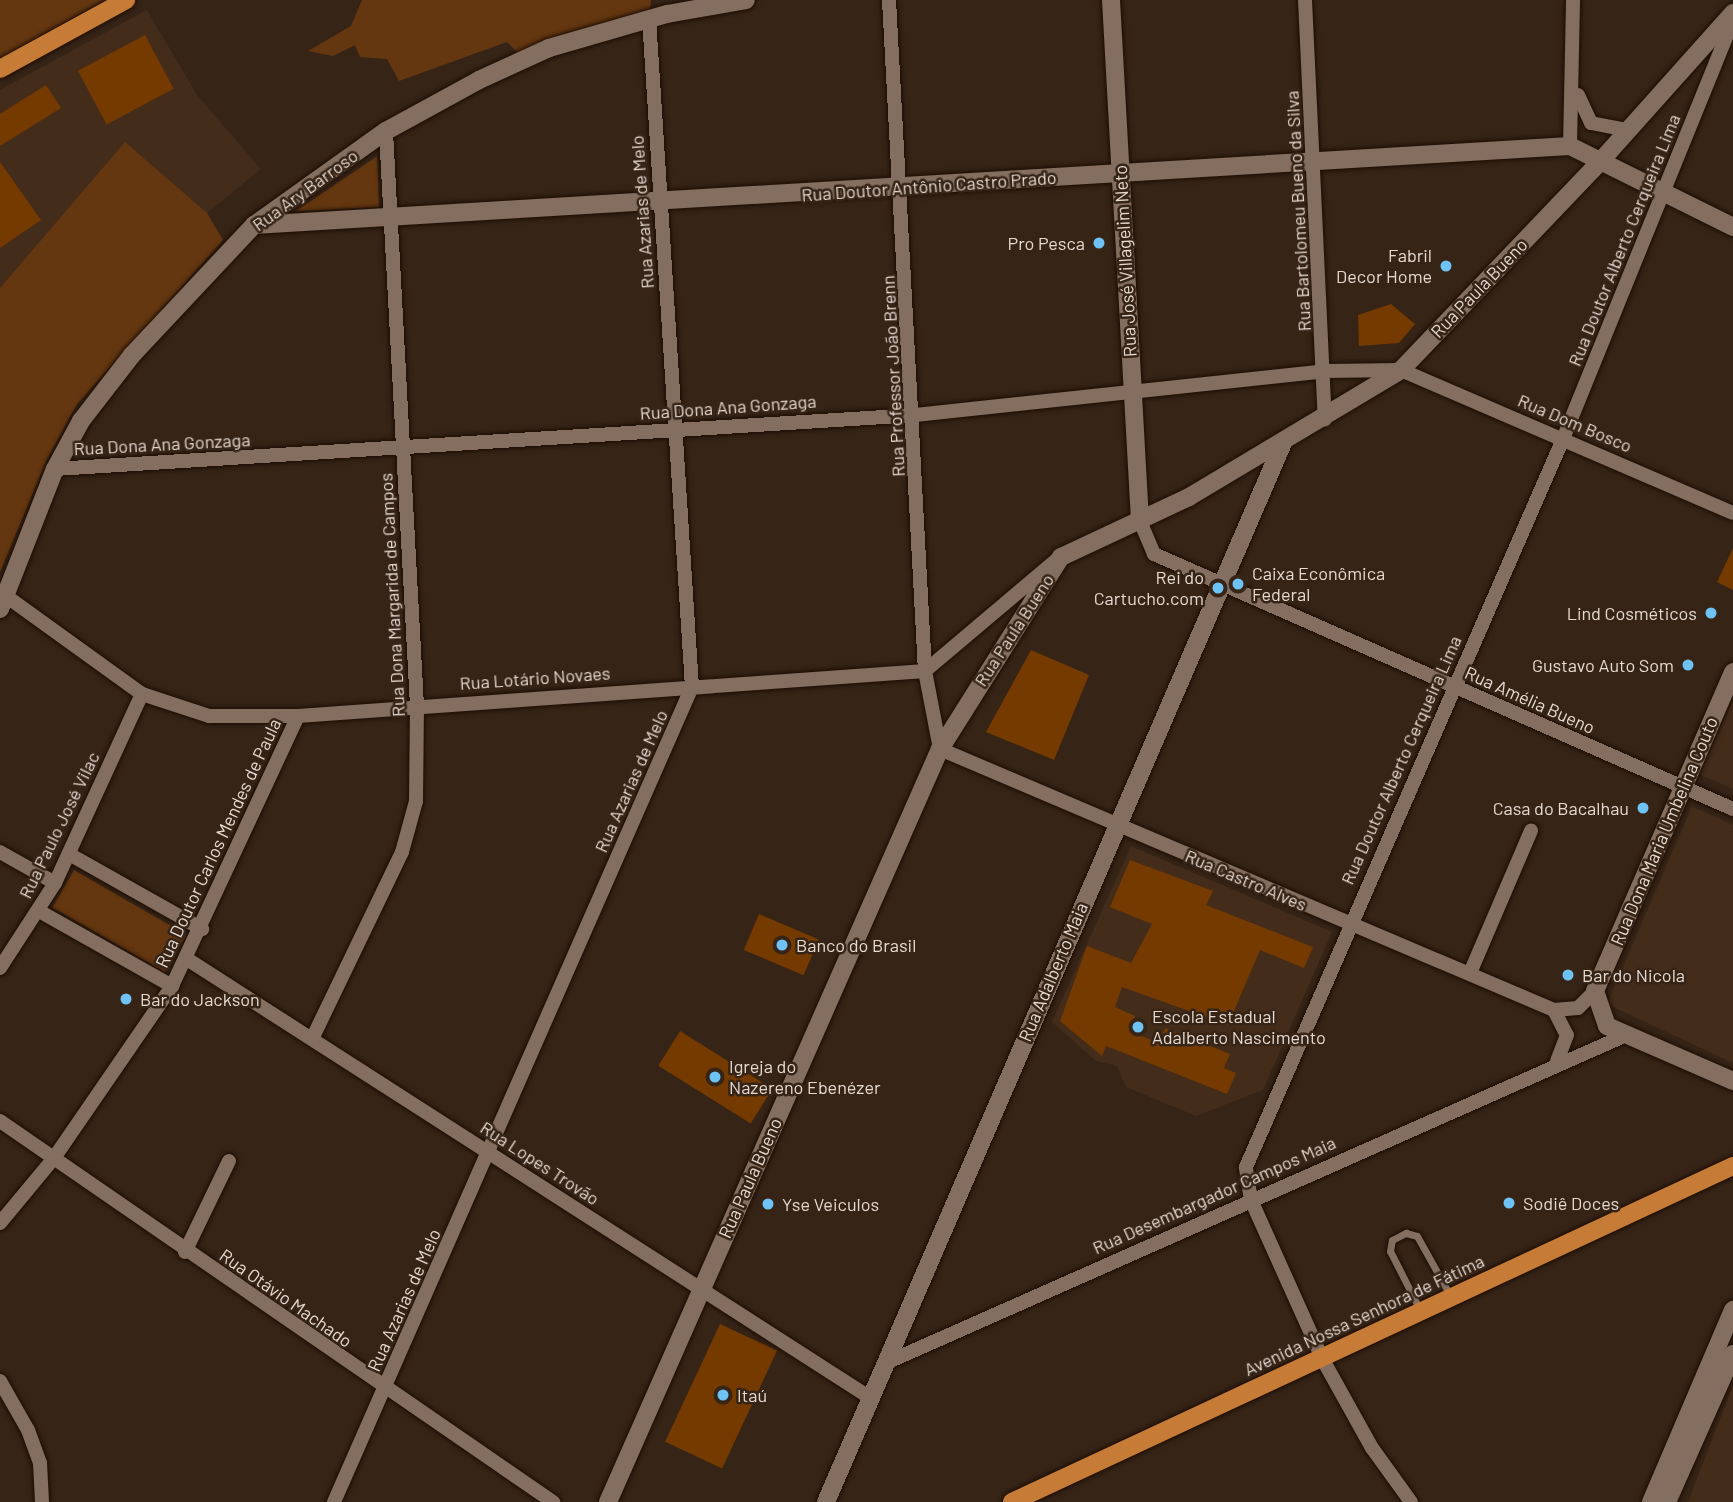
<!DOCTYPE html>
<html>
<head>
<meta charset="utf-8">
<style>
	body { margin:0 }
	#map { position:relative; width:1733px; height:1502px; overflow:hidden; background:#362417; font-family:Barlow,sans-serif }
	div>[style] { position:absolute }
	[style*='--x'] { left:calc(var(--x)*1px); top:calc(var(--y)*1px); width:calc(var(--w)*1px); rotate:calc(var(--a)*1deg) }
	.built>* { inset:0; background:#442c1b }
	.green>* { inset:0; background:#643710; transform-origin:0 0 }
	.building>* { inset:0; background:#743a00; transform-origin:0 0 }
	.roads { filter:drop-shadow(0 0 2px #1d0d03) drop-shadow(0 0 2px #1d0d03) }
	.service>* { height:7px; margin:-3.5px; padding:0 3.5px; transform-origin:3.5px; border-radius:3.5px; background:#836e5f }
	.minor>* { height:14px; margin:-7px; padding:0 7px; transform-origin:7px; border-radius:7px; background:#836e5f }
	.secondary>* { height:18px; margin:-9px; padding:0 9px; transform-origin:9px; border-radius:9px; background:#836e5f }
	.primary>* { height:18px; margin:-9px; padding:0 9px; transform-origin:9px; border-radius:9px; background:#c67c36 }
	.dots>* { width:19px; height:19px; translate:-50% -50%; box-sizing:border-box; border:4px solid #362417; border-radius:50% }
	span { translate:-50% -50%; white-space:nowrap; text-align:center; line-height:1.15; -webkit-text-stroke:5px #362417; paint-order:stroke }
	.street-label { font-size:18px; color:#e5d9d0 }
	.poi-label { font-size:18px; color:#e5d9d0 }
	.right { translate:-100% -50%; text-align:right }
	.left { translate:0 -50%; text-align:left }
</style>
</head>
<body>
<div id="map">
	<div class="built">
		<i style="clip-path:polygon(147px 10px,197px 95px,261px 169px,207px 213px,125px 143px,0 288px,0 90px)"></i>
		<i style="clip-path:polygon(1733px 700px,1733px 789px,1699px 774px)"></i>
		<i style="clip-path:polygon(1692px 806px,1733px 825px,1733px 1063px,1607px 1004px)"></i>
		<i style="clip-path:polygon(1131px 846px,1332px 932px,1263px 1090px,1196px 1116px,1126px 1087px,1117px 1066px,1096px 1061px,1052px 1022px)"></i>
		<i style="clip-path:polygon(1733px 1385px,1733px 1502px,1688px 1502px)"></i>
	</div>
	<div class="green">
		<i style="clip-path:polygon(0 0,105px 0,0 59px)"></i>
		<i style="clip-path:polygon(362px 0,651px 0,649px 19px,549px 48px,517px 52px,507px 42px,399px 81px,387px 59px,360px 57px,355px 45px,333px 56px,308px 51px,351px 26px)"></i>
		<i style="clip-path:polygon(125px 142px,207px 213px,223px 240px,77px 404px,47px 459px,0 572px,0 288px)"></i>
		<i style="clip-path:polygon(377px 157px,379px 207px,296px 211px,376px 157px)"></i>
		<i style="left:74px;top:870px;width:130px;height:43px;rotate:30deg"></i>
	</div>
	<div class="building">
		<i style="left:145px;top:35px;width:61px;height:76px;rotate:62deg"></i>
		<i style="clip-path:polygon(46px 85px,61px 108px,0 146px,0 114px)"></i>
		<i style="clip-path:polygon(0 162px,41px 220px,0 248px)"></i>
		<i style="clip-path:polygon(1391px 304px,1415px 324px,1399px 343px,1359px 346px,1358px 315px)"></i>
		<i style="clip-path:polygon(1733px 548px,1733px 590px,1717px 582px)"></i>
		<i style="clip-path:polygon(1031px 650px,1089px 675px,1054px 760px,986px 732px)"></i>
		<i style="clip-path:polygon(1130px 860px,1213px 891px,1206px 905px,1313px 947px,1304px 968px,1260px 950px,1228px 1025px,1122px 987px,1115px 1007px,1135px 1016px,1129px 1031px,1159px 1043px,1165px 1028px,1230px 1054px,1224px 1068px,1236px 1073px,1227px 1094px,1106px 1046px,1102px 1056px,1060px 1021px,1087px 946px,1131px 963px,1152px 924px,1110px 907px)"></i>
		<i style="left:759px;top:914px;width:65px;height:39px;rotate:23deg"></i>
		<i style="left:680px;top:1031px;width:109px;height:41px;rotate:32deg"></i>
		<i style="left:720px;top:1324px;width:63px;height:130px;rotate:25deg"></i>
	</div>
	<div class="roads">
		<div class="service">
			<i style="--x:1421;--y:1312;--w:68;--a:-116.9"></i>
			<i style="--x:1390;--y:1251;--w:11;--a:-80"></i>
			<i style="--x:1392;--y:1240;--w:16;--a:-27"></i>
			<i style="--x:1406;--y:1233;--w:11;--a:15"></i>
			<i style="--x:1417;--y:1236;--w:70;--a:60.9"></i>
		</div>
		<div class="minor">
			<i style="--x:889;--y:0;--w:672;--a:86.93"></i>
			<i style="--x:925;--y:671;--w:79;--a:79.1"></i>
			<i style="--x:940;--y:749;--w:667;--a:23.03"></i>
			<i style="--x:1554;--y:1010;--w:24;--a:-5"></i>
			<i style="--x:1578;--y:1008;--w:24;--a:-45"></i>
			<i style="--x:1305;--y:0;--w:420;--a:87.3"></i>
			<i style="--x:1578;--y:95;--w:31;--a:65"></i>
			<i style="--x:1591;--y:123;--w:36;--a:11"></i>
			<i style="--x:1570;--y:146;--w:146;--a:-88.8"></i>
			<i style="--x:55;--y:469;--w:862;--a:-3.59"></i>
			<i style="--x:915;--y:415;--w:412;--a:-6.1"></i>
			<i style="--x:1325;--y:371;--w:76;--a:-0.8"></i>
			<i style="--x:1401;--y:370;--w:361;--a:23.3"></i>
			<i style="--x:1140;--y:521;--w:36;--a:67"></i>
			<i style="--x:1154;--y:554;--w:633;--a:23.77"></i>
			<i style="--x:6;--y:596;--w:168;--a:35.8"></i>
			<i style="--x:142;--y:694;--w:71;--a:18.2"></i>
			<i style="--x:209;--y:716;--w:89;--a:0"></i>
			<i style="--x:298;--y:716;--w:629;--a:-4.11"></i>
			<i style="--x:925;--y:671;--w:169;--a:-40.2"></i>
			<i style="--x:0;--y:852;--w:63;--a:29.4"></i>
			<i style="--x:69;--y:854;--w:153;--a:29.4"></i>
			<i style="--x:39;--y:911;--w:153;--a:29.4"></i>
			<i style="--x:187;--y:959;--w:814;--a:32.71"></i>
			<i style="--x:0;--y:968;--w:101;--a:-57.1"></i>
			<i style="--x:55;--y:883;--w:208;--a:-65.3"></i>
			<i style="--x:1470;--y:973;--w:155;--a:-66.8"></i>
			<i style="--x:1554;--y:1010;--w:28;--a:63"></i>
			<i style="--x:1567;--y:1035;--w:28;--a:111"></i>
			<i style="--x:313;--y:1037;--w:205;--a:-64.3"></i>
			<i style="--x:402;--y:852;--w:53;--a:-74.6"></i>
			<i style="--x:416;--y:801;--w:95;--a:-89.4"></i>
			<i style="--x:417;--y:706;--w:576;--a:-93.09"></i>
			<i style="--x:0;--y:1121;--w:672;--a:34.57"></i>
			<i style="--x:0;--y:1223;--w:85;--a:-50.3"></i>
			<i style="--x:54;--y:1158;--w:209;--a:-55.5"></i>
			<i style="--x:172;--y:986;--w:298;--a:-65"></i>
			<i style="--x:185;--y:1252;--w:101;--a:-64.2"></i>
			<i style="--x:888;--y:1362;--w:805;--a:-23.89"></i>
			<i style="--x:0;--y:1381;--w:56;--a:60.3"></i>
			<i style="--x:28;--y:1430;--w:35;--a:70"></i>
			<i style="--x:40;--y:1463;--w:39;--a:87"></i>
			<i style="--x:334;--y:1502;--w:890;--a:-66.29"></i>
			<i style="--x:692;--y:687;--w:669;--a:-93.68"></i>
			<i style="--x:1411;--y:1502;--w:67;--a:-125.8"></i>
			<i style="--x:1372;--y:1448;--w:103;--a:-119.1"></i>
			<i style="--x:1322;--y:1358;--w:173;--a:-114.2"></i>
			<i style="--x:1251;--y:1200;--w:33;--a:-99"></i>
			<i style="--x:1246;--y:1167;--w:794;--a:-66.47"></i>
			<i style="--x:1563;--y:439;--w:452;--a:-67.9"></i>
		</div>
		<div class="secondary">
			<i style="--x:1111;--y:0;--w:522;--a:86.81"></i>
			<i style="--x:254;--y:225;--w:1318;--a:-3.44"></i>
			<i style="--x:1570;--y:146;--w:182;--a:26.4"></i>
			<i style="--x:0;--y:609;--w:150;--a:-68.6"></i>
			<i style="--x:55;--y:469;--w:55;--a:-61.6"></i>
			<i style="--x:81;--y:421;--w:83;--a:-52.3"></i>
			<i style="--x:132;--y:355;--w:178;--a:-46.8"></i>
			<i style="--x:254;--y:225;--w:162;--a:-35.5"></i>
			<i style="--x:386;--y:131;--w:106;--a:-28.7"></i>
			<i style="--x:479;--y:80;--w:77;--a:-24.6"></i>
			<i style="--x:549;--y:48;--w:123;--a:-16.1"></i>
			<i style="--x:667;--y:14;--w:80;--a:-10"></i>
			<i style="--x:1733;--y:672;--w:348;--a:113.4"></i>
			<i style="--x:1595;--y:991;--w:37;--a:71"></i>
			<i style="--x:1607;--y:1026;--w:137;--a:23.6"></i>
			<i style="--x:608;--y:1502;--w:823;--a:-66.21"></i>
			<i style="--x:940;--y:749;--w:227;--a:-57.8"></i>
			<i style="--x:1061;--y:557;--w:141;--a:-25.1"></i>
			<i style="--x:1189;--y:497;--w:247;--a:-30.9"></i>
			<i style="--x:1401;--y:370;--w:285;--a:-46.3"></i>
			<i style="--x:1598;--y:164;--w:203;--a:-48.2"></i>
			<i style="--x:826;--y:1502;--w:1153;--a:-66.66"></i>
			<i style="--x:1651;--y:1502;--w:209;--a:-66.9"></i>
			<i style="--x:1667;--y:1502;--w:162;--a:-66"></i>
		</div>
		<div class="primary">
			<i style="--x:0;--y:69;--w:144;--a:-28.7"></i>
			<i style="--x:1012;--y:1502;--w:795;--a:-24.99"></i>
		</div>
	</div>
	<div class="dots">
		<i style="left:1099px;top:243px;background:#6fc2f4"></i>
		<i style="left:1446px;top:266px;background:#6fc2f4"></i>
		<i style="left:1238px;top:584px;background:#6fc2f4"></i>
		<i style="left:1218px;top:588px;background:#6fc2f4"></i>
		<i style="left:1711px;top:613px;background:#6fc2f4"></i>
		<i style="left:1688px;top:665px;background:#6fc2f4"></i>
		<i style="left:1643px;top:808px;background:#6fc2f4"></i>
		<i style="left:782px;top:945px;background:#6fc2f4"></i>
		<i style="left:1568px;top:975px;background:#6fc2f4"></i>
		<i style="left:126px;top:999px;background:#6fc2f4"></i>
		<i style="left:1138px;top:1027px;background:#6fc2f4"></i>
		<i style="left:715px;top:1077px;background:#6fc2f4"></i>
		<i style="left:1509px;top:1203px;background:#6fc2f4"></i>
		<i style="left:768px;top:1204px;background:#6fc2f4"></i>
		<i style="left:723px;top:1395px;background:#6fc2f4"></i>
	</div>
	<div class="street-label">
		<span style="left:929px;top:186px;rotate:-4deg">Rua Doutor Antônio Castro Prado</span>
		<span style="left:305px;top:190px;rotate:-36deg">Rua Ary Barroso</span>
		<span style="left:1298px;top:211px;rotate:-93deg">Rua Bartolomeu Bueno da Silva</span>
		<span style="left:642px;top:212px;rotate:-94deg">Rua Azarias de Melo</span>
		<span style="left:1624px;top:240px;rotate:-68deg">Rua Doutor Alberto Cerqueira Lima</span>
		<span style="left:1125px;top:261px;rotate:-93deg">Rua José Villagelim Neto</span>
		<span style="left:1479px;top:288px;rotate:-46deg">Rua Paula Bueno</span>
		<span style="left:893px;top:376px;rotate:-93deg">Rua Professor João Brenn</span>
		<span style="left:728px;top:407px;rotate:-4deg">Rua Dona Ana Gonzaga</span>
		<span style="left:1575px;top:423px;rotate:23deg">Rua Dom Bosco</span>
		<span style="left:162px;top:444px;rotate:-3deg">Rua Dona Ana Gonzaga</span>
		<span style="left:392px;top:595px;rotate:-93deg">Rua Dona Margarida de Campos</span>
		<span style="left:1014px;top:630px;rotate:-57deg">Rua Paula Bueno</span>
		<span style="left:535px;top:678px;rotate:-4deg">Rua Lotário Novaes</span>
		<span style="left:1530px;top:700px;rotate:24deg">Rua Amélia Bueno</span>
		<span style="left:1401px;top:760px;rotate:-66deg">Rua Doutor Alberto Cerqueira Lima</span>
		<span style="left:631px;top:781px;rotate:-66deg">Rua Azarias de Melo</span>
		<span style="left:59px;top:825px;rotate:-64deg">Rua Paulo José Vilac</span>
		<span style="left:1664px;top:831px;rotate:-67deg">Rua Dona Maria Umbelina Couto</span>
		<span style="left:218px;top:843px;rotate:-65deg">Rua Doutor Carlos Mendes de Paula</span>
		<span style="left:1246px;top:880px;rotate:23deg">Rua Castro Alves</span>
		<span style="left:1053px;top:972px;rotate:-67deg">Rua Adalberto Maia</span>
		<span style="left:540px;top:1163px;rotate:33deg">Rua Lopes Trovão</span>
		<span style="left:750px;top:1178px;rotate:-66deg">Rua Paula Bueno</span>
		<span style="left:1214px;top:1195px;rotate:-24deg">Rua Desembargador Campos Maia</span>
		<span style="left:286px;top:1298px;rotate:35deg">Rua Otávio Machado</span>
		<span style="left:404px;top:1300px;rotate:-66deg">Rua Azarias de Melo</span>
		<span style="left:1364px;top:1315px;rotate:-25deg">Avenida Nossa Senhora de Fátima</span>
	</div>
	<div class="poi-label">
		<span class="right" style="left:1085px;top:243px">Pro Pesca</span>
		<span class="right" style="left:1432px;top:266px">Fabril<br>Decor Home</span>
		<span class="left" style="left:1252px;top:584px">Caixa Econômica<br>Federal</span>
		<span class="right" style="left:1204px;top:588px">Rei do<br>Cartucho.com</span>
		<span class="right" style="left:1697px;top:613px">Lind Cosméticos</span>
		<span class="right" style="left:1674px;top:665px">Gustavo Auto Som</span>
		<span class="right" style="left:1629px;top:808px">Casa do Bacalhau</span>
		<span class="left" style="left:796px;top:945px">Banco do Brasil</span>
		<span class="left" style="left:1582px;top:975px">Bar do Nicola</span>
		<span class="left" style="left:140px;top:999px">Bar do Jackson</span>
		<span class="left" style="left:1152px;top:1027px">Escola Estadual<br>Adalberto Nascimento</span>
		<span class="left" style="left:729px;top:1077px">Igreja do<br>Nazereno Ebenézer</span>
		<span class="left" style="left:1523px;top:1203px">Sodiê Doces</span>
		<span class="left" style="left:782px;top:1204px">Yse Veiculos</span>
		<span class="left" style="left:737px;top:1395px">Itaú</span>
	</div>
</div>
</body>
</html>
